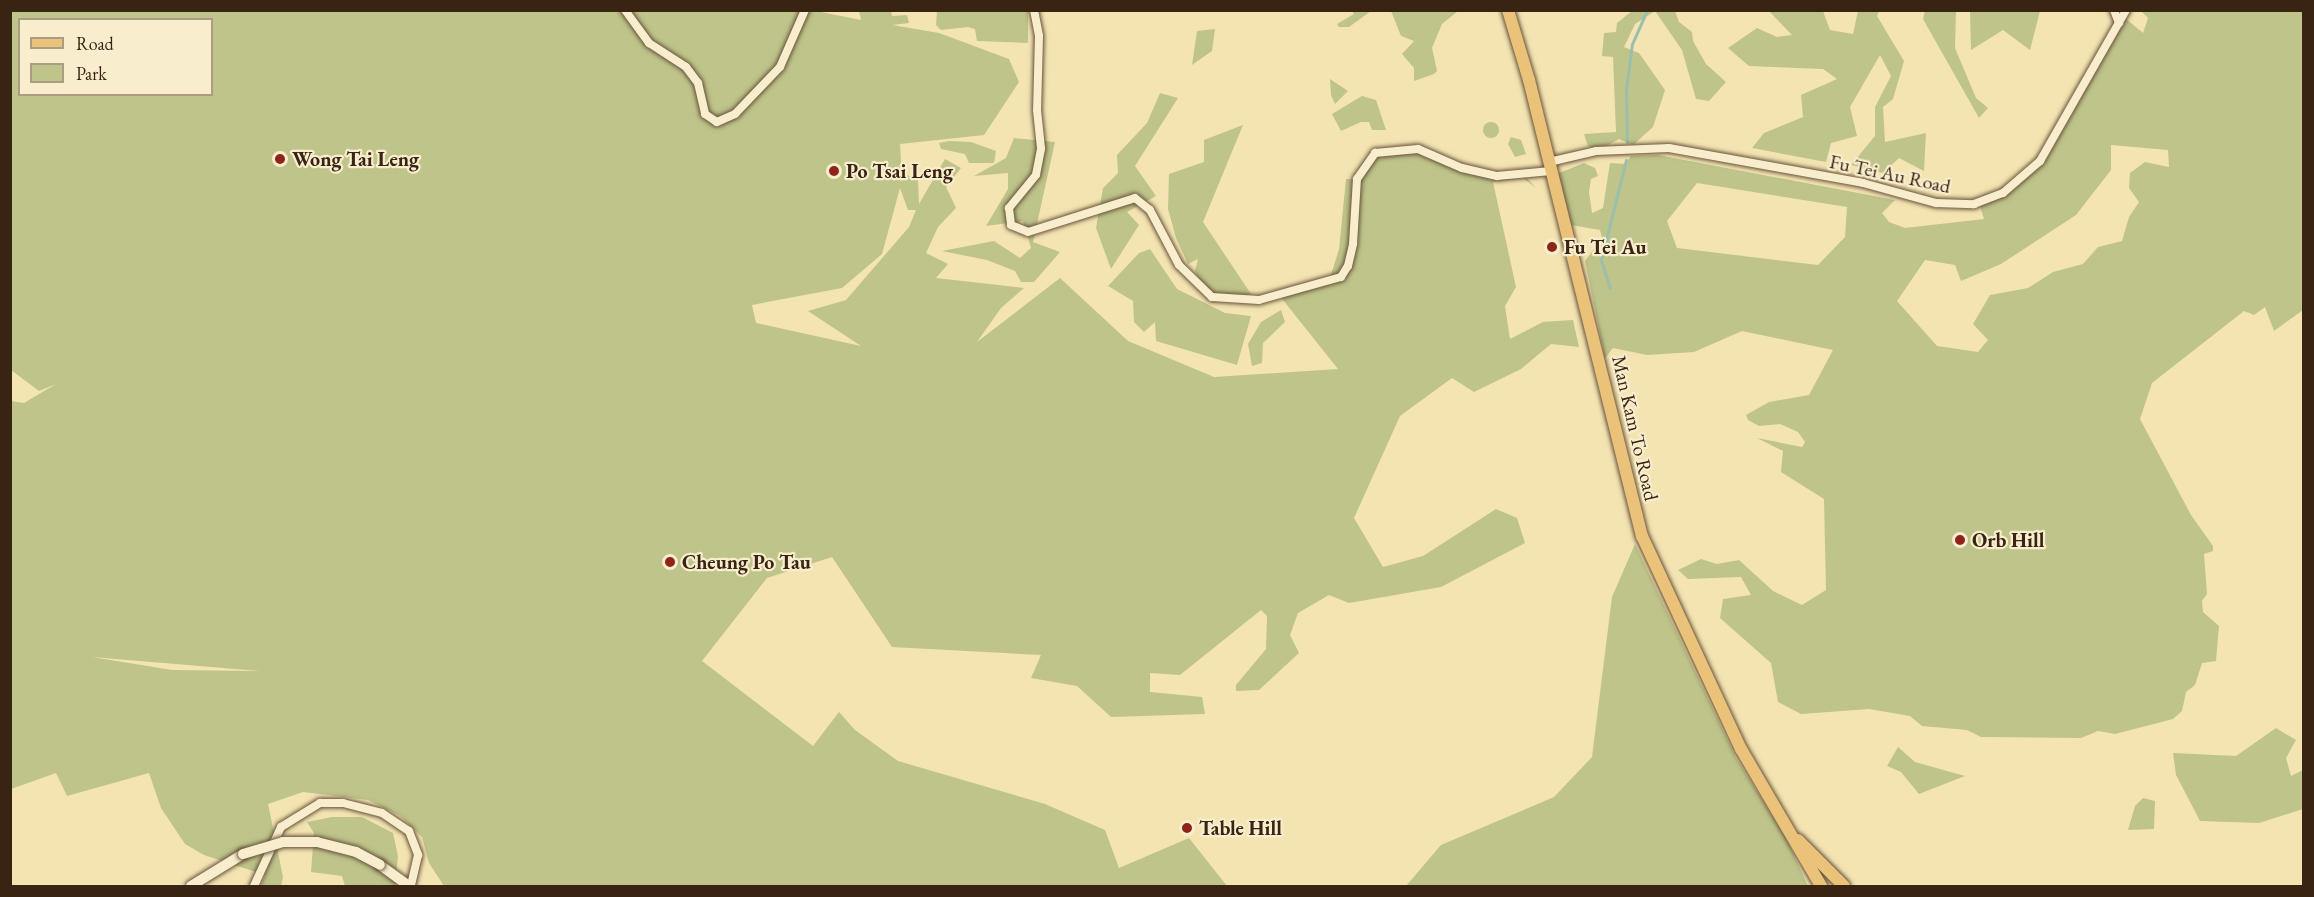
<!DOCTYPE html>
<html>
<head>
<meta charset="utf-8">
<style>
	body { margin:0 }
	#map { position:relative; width:2314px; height:897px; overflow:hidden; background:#f4e4b2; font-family:"EB Garamond",serif }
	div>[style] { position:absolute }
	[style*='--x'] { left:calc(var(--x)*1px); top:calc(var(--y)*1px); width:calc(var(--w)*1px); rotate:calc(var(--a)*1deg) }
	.green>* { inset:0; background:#bec48a }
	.round { border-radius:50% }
	.stream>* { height:3px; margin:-1.5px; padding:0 1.5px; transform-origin:1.5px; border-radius:1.5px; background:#9cbfab }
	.roads { filter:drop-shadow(0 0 2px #68533a) drop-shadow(0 0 2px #68533a) }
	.minor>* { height:8px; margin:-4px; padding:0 4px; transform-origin:4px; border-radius:4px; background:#f8edcd }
	.tertiary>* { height:10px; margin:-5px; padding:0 5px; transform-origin:5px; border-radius:5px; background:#f8edcd }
	.primary>* { height:12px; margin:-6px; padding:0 6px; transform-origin:6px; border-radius:6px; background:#eac279 }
	.bridges { filter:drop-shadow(0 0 2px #68533a) drop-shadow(0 0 2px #68533a) }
	.tertiary-bridge>* { height:10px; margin:-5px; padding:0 5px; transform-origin:5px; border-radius:5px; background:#f8edcd }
	.dots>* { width:16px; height:16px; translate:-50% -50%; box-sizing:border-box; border:3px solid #f8edcd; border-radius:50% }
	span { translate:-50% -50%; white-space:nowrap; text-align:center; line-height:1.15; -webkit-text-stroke:4.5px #f8edcd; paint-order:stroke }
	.poi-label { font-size:20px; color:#392312; font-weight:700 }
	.left { translate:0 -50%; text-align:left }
	.street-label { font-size:20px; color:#392312 }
	.frame { position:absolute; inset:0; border:12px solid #392312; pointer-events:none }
	.legend { position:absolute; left:18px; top:18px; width:195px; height:78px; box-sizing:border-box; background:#f8edcd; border:2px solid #ac9c82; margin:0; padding:8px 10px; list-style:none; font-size:18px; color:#392312 }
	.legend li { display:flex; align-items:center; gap:12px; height:30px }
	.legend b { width:30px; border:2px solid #ac9c82 }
</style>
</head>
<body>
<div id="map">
	<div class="green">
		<i style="clip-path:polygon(evenodd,811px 10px,861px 20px,859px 11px,891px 11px,892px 16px,907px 15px,909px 23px,892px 25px,939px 33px,1009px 59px,1019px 82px,984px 135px,900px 144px,902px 178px,907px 175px,918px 180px,919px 204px,945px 159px,961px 168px,946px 187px,956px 208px,938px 227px,926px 253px,948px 264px,936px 278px,1024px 288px,1001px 308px,977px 342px,1060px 278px,1128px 341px,1214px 377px,1338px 369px,1279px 295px,1331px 275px,1339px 249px,1346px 179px,1357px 179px,1380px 152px,1415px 149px,1497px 178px,1524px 175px,1536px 188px,1523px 178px,1493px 182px,1516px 287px,1505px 306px,1510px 339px,1543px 322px,1573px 320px,1579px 347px,1551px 344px,1521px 369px,1474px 392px,1452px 378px,1400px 416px,1354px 518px,1383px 567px,1423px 556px,1496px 509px,1517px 518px,1525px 543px,1441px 587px,1349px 603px,1329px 595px,1298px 613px,1290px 635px,1299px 653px,1259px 690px,1236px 691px,1236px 685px,1266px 649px,1267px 616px,1261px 610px,1180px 675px,1150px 673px,1150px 692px,1202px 697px,1205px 714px,1111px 717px,1077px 686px,1031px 678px,1041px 655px,892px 647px,832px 557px,767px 578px,702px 661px,813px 746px,839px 712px,855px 730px,898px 761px,1045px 804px,1105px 830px,1119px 868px,1189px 838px,1227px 886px,444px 886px,429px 863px,422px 837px,400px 816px,368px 800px,303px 792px,268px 804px,283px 877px,281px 886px,261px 886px,265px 875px,204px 855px,185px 844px,161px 808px,149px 773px,67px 796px,56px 773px,11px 789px,11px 401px,24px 403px,56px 384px,39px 391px,11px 370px,10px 11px,811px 10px,20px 20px,212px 20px,212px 94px,20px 94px,20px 20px,811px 10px,900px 188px,908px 210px,916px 210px,909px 227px,846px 300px,808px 311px,861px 346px,756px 323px,752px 305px,842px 288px,882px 254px,900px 188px,811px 10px,92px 657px,260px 671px,261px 671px,172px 670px,92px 657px)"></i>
		<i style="clip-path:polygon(937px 11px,1028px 11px,1028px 43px,977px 41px,975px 29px,968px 27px,941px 30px,936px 25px)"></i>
		<i style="clip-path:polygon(1352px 11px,1371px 11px,1349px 27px,1339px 27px,1337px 24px,1354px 14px)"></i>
		<i style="clip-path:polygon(1391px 11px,1458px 11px,1442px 24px,1432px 48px,1437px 71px,1434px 74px,1414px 81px,1414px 68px,1402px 54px,1414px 41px,1401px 36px)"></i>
		<i style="clip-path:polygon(1632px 11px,1675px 11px,1679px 22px,1692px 32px,1693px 41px,1706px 64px,1726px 82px,1709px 101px,1696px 99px,1682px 50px,1655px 11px,1635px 24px,1624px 47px,1639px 53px,1665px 90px,1653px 127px,1633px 145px,1619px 139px,1601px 149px,1588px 146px,1584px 134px,1616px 132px,1613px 57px,1602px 56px,1604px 33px,1616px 32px,1617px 23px)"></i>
		<i style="clip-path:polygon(1769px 11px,1823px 11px,1830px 30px,1853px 34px,1858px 11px,1879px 11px,1877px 16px,1904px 61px,1893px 99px,1883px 107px,1885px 142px,1926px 133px,1924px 171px,1899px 158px,1883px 173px,1851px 165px,1875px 136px,1875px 107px,1891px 76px,1880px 55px,1850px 107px,1857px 136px,1831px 143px,1826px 162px,1752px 148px,1764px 133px,1803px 117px,1801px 95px,1837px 79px,1823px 69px,1749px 66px,1728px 48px,1757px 28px,1777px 37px,1792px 35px)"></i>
		<i style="clip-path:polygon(1925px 11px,1956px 11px,1955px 48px,1976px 98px,1988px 108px,1979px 118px,1923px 19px)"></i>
		<i style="clip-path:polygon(1970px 11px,2040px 11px,2030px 50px,2003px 30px,1971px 50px)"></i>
		<i style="clip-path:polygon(evenodd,2141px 11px,2303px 11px,2303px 310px,2274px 331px,2265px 307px,2254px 315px,2244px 311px,2152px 383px,2140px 419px,2191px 515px,2213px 546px,2213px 551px,2204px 554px,2207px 594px,2202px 601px,2203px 612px,2219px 626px,2216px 661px,2202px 663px,2195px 685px,2186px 692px,2182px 711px,2173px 719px,2115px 734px,2098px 731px,2081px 738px,1981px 737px,1967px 730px,1922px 726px,1910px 716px,1869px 709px,1801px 714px,1778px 702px,1771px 663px,1720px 618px,1723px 599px,1751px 595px,1741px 577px,1688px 579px,1678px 570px,1701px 559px,1717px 564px,1739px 560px,1773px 591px,1802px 605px,1826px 590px,1824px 499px,1781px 472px,1783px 451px,1757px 438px,1802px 447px,1805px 442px,1798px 432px,1780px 424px,1759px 426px,1748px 420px,1746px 415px,1769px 402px,1809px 395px,1833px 350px,1742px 331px,1694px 352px,1647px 355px,1613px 348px,1605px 358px,1585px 261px,1602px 238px,1600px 230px,1571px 225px,1557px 174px,1584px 163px,1595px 168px,1598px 176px,1591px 179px,1589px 192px,1592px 213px,1603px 208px,1610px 163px,1625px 164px,1631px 156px,1658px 155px,1895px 200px,1882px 213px,1889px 222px,1905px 228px,1984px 219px,1979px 203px,2004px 195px,2044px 164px,2119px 13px,2143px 33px,2148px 18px,2141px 11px,2111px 145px,2168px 150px,2169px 167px,2145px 162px,2130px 173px,2129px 188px,2139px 202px,2129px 217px,2122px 241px,2098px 247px,2083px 264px,2053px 272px,2028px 288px,1990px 295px,1973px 324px,1988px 340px,1978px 352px,1937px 346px,1897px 301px,1925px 260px,1955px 265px,1961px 281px,2001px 264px,2076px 215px,2111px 170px,2111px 145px,2141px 11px,1697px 183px,1847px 207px,1845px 237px,1818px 265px,1677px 248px,1667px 221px,1697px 183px)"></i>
		<i style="clip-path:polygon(1215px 29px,1212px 51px,1192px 65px,1197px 31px)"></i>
		<i style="clip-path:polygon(1330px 79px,1348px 91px,1335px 104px,1331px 95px)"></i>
		<i style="clip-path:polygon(1160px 93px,1178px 98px,1135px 166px,1156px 196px,1127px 212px,1139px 225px,1111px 269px,1096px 228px,1103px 188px,1118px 173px,1117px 155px,1147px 123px)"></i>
		<i style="clip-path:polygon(1362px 96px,1376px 100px,1386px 130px,1372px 130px,1369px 122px,1361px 122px,1341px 131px,1332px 114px)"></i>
		<i class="round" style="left:1483px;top:122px;width:16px;height:16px"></i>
		<i style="clip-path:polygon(1243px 125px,1203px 222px,1251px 294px,1212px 303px,1195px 271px,1198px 259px,1188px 264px,1176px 238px,1168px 209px,1169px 174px,1204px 162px,1204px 140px)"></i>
		<i style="clip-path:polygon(1511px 137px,1521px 140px,1526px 154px,1515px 157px,1508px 144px)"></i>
		<i style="clip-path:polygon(1014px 138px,1055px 142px,1033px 242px,1060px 252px,1034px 282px,1021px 282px,1015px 271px,987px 260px,942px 251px,994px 241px,1020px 258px,1031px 248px,1023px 221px,986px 226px,1008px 189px,1008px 173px,974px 176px,1006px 158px)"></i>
		<i style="clip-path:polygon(949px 141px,971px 142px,996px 151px,994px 163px,969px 163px,965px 154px,941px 149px,939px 143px)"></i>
		<i style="clip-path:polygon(1150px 249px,1177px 289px,1225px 313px,1251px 316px,1237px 365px,1156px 341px,1155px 322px,1144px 332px,1134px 322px,1133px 301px,1108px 286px,1139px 253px)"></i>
		<i style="clip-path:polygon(1281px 310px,1285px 322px,1263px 343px,1262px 363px,1252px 366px,1248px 344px,1261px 322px)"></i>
		<i style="clip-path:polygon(1635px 544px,1736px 758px,1786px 838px,1808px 886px,1406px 886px,1441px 845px,1554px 797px,1592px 757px,1612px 597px)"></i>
		<i style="clip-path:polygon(2276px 728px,2296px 740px,2286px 758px,2291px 776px,2303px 770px,2303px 809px,2259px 823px,2200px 821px,2176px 775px,2173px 753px,2236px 756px)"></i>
		<i style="clip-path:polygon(1898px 747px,1915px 762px,1965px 776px,1919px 794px,1901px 772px,1887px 766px)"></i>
		<i style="clip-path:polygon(2143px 798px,2155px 801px,2154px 829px,2128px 830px,2135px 806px)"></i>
		<i style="clip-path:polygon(332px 817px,362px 817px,393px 833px,398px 856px,395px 886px,345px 886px,342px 876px,311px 872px,314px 833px,307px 822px)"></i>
	</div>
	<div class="stream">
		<i style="--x:1627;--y:142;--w:52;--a:-91.1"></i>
		<i style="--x:1626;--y:90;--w:46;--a:-82.6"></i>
		<i style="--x:1632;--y:44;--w:37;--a:-66"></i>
		<i style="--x:1610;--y:288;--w:29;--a:-108"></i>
		<i style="--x:1601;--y:260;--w:103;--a:-76"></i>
	</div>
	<div class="roads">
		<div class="minor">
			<i style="--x:625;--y:10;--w:41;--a:54"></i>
			<i style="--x:649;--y:43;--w:44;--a:33"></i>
			<i style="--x:686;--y:67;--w:20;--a:53"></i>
			<i style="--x:698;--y:83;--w:32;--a:77"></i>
			<i style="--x:705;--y:114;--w:14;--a:34"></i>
			<i style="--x:717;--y:122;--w:20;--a:-24"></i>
			<i style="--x:735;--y:114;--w:65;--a:-46.2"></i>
			<i style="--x:780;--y:67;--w:62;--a:-66.3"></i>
			<i style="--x:1034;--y:10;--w:26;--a:79"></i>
			<i style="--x:1039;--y:36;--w:74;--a:91.5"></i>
			<i style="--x:1037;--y:110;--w:39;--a:84"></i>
			<i style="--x:1041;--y:149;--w:26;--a:101"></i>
			<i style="--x:1036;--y:175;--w:43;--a:129.3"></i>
			<i style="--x:1009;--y:208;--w:17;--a:83"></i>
			<i style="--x:1011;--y:225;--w:18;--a:22"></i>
			<i style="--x:1028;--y:232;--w:112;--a:-17.6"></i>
			<i style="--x:1135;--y:198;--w:19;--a:39"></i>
			<i style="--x:1150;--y:210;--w:62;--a:62.2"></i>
			<i style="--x:1179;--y:265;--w:46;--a:44.1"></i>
			<i style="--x:1212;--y:297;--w:47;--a:3.7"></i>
			<i style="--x:1259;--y:300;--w:85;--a:-15.7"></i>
			<i style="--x:1341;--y:277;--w:13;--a:-58"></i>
			<i style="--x:1348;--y:266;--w:23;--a:-77"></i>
			<i style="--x:1353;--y:244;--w:65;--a:-86.5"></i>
			<i style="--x:1357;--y:179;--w:32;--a:-55"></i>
			<i style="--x:1375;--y:153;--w:43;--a:-5.3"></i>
			<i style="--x:1418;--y:149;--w:48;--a:23.4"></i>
			<i style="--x:1462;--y:168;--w:36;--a:13"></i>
			<i style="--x:1497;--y:176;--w:54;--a:-5.3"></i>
			<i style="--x:2114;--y:10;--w:14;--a:69"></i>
			<i style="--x:1549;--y:162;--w:48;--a:-13.2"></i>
			<i style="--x:1596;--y:151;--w:73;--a:-2.4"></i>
			<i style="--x:1669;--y:148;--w:197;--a:10.2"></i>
			<i style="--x:1863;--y:183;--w:76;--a:15.3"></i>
			<i style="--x:1936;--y:203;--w:38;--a:2"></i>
			<i style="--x:1974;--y:204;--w:31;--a:-21"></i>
			<i style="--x:2003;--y:193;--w:49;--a:-40.9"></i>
			<i style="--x:2040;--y:161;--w:174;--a:-60.3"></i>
			<i style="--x:254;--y:886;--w:65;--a:-65.4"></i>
			<i style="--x:281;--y:827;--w:46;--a:-31.6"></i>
			<i style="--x:320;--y:803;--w:23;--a:0"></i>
			<i style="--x:343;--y:803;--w:40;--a:14.4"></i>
			<i style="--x:382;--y:813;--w:32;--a:34"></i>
			<i style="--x:409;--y:831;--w:26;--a:69"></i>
			<i style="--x:418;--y:855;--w:32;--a:103"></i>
		</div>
		<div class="tertiary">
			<i style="--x:380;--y:865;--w:36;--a:36"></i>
			<i style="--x:191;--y:886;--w:61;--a:-31.6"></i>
		</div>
		<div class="primary">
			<i style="--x:1508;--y:10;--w:73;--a:73.3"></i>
			<i style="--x:1529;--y:80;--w:470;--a:76.1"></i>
			<i style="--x:1642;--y:536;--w:235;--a:65.1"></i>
			<i style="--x:1741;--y:749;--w:159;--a:59.7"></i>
			<i style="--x:1798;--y:840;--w:65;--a:45"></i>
		</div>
	</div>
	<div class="bridges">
		<div class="tertiary-bridge">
			<i style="--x:243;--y:854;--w:42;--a:-16.7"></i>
			<i style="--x:283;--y:842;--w:34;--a:0"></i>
			<i style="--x:317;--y:842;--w:40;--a:14.4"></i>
			<i style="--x:356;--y:852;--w:27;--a:28"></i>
		</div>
	</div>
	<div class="dots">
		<i style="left:280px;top:159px;background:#8f2418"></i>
		<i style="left:834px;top:171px;background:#8f2418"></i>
		<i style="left:1552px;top:247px;background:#8f2418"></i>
		<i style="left:1960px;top:540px;background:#8f2418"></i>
		<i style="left:670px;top:562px;background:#8f2418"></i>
		<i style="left:1187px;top:828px;background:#8f2418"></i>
	</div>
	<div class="poi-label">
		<span class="left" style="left:292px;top:159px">Wong Tai Leng</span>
		<span class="left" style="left:846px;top:171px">Po Tsai Leng</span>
		<span class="left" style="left:1564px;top:247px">Fu Tei Au</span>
		<span class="left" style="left:1972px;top:540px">Orb Hill</span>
		<span class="left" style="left:682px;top:562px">Cheung Po Tau</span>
		<span class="left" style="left:1199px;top:828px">Table Hill</span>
	</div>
	<div class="street-label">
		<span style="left:1890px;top:174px;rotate:12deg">Fu Tei Au Road</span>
		<span style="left:1635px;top:428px;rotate:77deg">Man Kam To Road</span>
	</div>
	<div class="frame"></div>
	<ul class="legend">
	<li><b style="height:8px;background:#eac279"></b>Road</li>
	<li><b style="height:16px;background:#bec48a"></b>Park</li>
	</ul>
</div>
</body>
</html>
